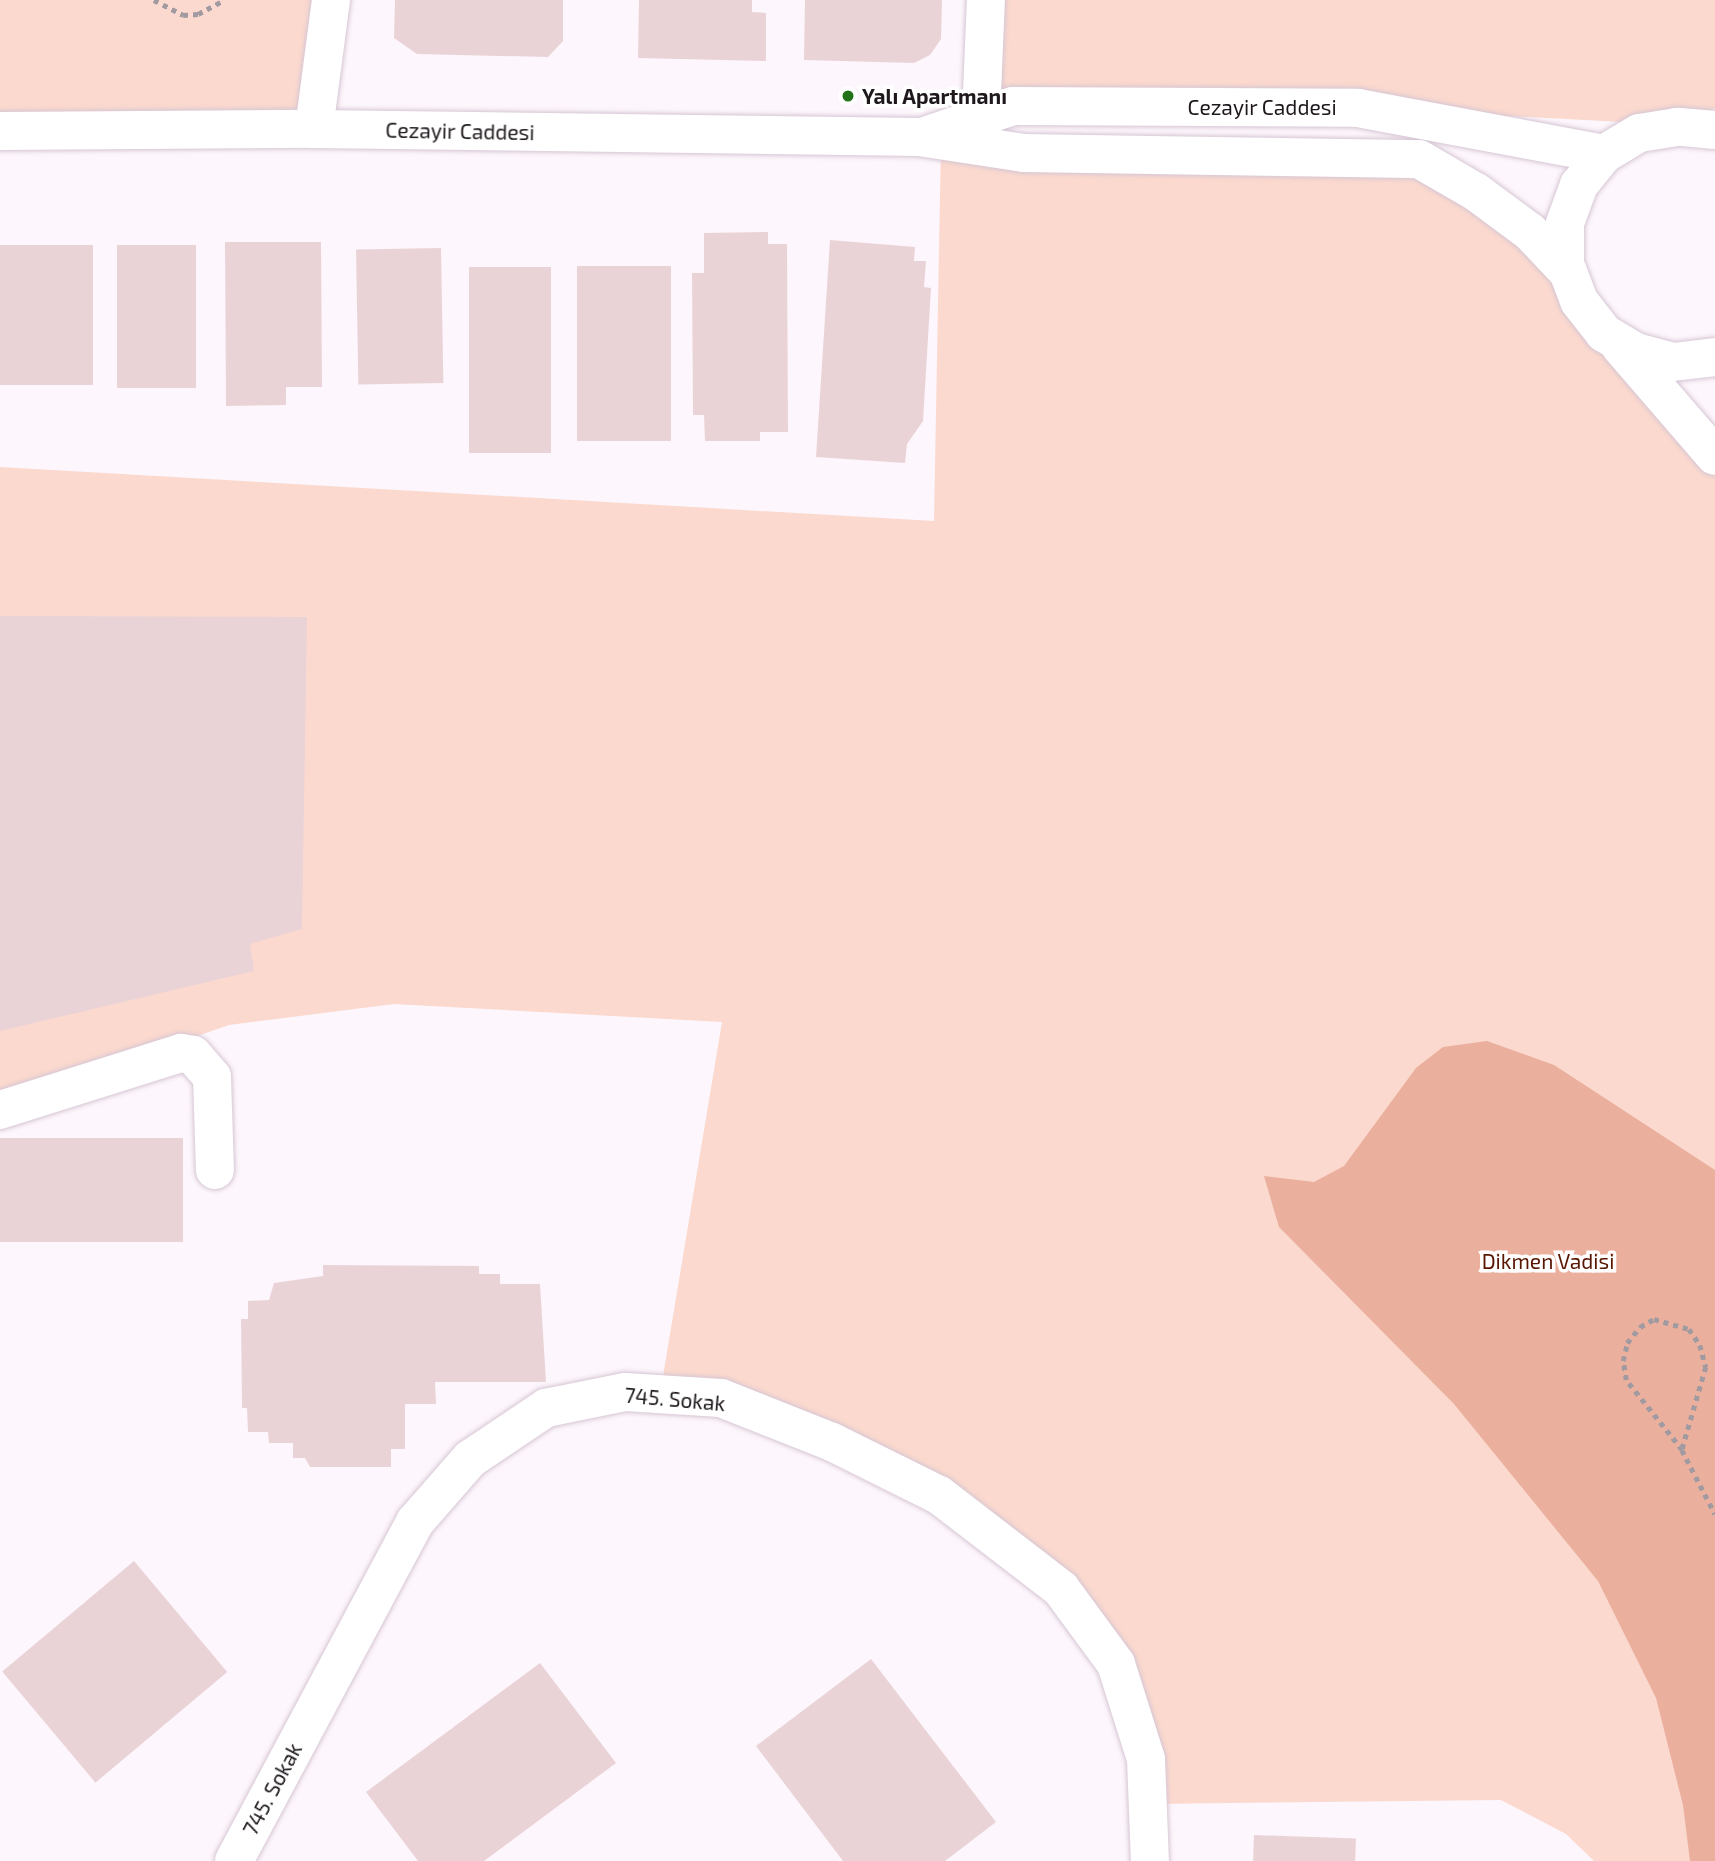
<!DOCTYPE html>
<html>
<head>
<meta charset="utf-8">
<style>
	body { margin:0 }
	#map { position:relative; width:1715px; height:1861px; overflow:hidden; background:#fdf6fc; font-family:"Exo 2",sans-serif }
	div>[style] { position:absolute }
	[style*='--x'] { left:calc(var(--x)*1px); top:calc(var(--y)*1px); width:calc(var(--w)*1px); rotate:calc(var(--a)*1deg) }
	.green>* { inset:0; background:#fbd9ce; transform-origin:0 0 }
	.forest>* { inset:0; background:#eaaf9d }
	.building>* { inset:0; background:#ead3d7; transform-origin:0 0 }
	.path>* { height:4.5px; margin-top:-2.25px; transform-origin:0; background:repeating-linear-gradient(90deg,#a19aa0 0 5px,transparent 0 10px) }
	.roads { filter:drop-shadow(0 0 2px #d6c6d4) drop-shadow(0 0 2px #d6c6d4) }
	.minor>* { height:38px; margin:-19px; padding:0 19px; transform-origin:19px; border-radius:19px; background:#fff }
	.major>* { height:38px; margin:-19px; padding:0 19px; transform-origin:19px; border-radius:19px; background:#fff }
	.dots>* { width:19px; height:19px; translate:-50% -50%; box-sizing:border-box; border:4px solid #fff; border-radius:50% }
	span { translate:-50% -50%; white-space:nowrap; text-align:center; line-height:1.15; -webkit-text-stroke:7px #fff; paint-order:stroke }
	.poi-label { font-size:21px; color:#1e181d; font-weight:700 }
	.left { translate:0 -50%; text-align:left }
	.street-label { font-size:21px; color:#1e181d }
	.park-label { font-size:21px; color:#581500 }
</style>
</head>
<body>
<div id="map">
	<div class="green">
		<i style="left:0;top:0;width:331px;height:131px"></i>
		<i style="clip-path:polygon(986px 0,1715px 0,1715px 108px,1679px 125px,1358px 108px,981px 117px)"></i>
		<i style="clip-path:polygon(941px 141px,1318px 157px,1476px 192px,1715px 456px,1715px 1861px,1594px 1861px,1566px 1834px,1501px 1800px,1148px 1804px,1116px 1664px,939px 1495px,660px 1394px,722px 1022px,394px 1004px,229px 1025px,0 1104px,0 467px,934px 521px)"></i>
	</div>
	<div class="forest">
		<i style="clip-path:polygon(1487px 1041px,1554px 1065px,1715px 1170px,1715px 1861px,1690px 1861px,1683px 1805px,1656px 1698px,1598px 1581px,1454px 1404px,1279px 1227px,1264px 1176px,1314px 1182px,1344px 1166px,1416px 1068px,1443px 1047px)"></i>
	</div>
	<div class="building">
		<i style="clip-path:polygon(395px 0,563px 0,563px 41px,548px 57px,417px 54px,394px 38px)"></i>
		<i style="clip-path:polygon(639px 0,752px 0,752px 12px,766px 13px,766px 61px,638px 58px)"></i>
		<i style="clip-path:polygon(805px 0,942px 0,941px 39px,930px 55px,914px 63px,804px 60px)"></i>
		<i style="clip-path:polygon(768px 232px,768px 244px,787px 244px,788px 432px,760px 432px,760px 441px,705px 441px,704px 415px,693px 415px,692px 273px,704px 273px,704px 233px)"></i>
		<i style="clip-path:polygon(830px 240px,915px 247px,914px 261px,926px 261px,924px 287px,931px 288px,923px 421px,907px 444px,905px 463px,816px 457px)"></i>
		<i style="clip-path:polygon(225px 242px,321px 242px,322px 387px,286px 387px,286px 405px,226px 406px)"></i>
		<i style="left:0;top:245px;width:93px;height:140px"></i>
		<i style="left:117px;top:245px;width:79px;height:143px"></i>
		<i style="left:441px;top:248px;width:135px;height:85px;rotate:89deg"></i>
		<i style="left:671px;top:266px;width:175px;height:94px;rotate:90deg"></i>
		<i style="left:469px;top:267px;width:82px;height:186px"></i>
		<i style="clip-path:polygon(0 616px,307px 617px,302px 929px,250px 944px,254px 971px,0 1031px)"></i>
		<i style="left:0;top:1138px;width:183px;height:104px"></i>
		<i style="clip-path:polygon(323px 1265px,479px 1266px,479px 1274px,500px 1274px,500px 1284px,540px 1284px,546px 1382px,435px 1382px,436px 1404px,405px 1404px,405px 1449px,391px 1449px,391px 1467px,310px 1467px,305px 1458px,293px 1458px,293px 1443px,269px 1443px,268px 1432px,248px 1432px,247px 1408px,242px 1408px,241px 1319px,248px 1319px,248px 1301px,269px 1300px,274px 1283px,323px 1276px)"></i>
		<i style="left:134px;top:1561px;width:145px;height:172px;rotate:50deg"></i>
		<i style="clip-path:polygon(871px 1659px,996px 1822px,945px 1861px,843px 1861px,756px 1746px)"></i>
		<i style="clip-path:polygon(540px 1663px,616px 1763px,484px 1861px,418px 1861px,366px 1792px)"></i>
		<i style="left:1254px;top:1835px;width:102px;height:26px;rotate:2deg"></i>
	</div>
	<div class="path">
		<i style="--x:154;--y:0;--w:33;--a:27"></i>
		<i style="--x:183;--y:15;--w:15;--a:-4"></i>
		<i style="--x:198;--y:14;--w:30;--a:-28"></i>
		<i style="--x:1654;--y:1319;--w:36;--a:16"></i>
		<i style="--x:1689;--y:1329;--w:19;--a:55"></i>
		<i style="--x:1700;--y:1345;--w:23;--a:75"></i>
		<i style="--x:1706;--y:1367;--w:86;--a:106.1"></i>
		<i style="--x:1682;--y:1450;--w:90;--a:-128.7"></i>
		<i style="--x:1626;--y:1380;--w:19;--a:-99"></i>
		<i style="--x:1623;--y:1361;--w:18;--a:-77"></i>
		<i style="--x:1627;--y:1343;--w:21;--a:-51"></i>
		<i style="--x:1640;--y:1327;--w:16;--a:-30"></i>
		<i style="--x:1682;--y:1450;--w:72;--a:62.7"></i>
	</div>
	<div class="roads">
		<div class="minor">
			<i style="--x:981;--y:117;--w:117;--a:-87.6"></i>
			<i style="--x:314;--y:129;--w:130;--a:-82.5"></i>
			<i style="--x:0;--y:1110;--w:190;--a:-17.5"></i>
			<i style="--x:181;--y:1053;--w:12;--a:9"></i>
			<i style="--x:193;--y:1055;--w:29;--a:49"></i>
			<i style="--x:212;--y:1077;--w:93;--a:88.2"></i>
			<i style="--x:234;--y:1861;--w:384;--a:-61.9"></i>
			<i style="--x:415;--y:1522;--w:84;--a:-48.9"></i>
			<i style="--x:470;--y:1459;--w:92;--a:-33.9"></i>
			<i style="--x:546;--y:1408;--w:81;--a:-11.4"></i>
			<i style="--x:625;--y:1392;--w:96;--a:3.6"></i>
			<i style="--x:721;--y:1398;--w:119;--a:21.6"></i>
			<i style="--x:832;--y:1442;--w:119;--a:26.4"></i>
			<i style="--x:939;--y:1495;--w:154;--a:37.6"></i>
			<i style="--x:1061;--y:1589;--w:93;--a:53.7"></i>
			<i style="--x:1116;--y:1664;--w:100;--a:72.5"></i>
			<i style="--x:1146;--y:1759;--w:102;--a:87.8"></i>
		</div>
		<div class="major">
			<i style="--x:1715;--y:130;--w:38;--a:-175"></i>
			<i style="--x:1677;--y:127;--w:38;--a:171"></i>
			<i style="--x:1639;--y:133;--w:41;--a:149"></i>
			<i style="--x:1604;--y:154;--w:40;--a:129"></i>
			<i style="--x:1579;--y:185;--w:40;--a:110.2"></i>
			<i style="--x:1565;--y:223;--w:41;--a:90"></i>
			<i style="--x:1565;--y:264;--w:40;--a:69"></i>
			<i style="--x:1579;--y:301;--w:41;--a:52"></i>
			<i style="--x:1604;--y:333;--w:37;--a:31"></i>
			<i style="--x:1636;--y:352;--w:38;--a:15"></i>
			<i style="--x:1673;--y:362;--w:42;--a:-6.8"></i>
			<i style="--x:0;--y:131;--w:314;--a:-0.4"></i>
			<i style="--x:314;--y:129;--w:605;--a:0.76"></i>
			<i style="--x:919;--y:137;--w:106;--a:8.7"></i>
			<i style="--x:1024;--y:153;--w:395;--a:0.9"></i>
			<i style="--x:1419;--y:159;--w:66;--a:30.1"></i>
			<i style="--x:1476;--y:192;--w:67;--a:36.5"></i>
			<i style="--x:1530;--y:232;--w:55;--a:46.5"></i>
			<i style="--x:925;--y:136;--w:93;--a:-18.8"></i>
			<i style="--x:1013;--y:106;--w:345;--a:0.3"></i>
			<i style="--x:1358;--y:108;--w:250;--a:10.6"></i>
			<i style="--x:1620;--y:346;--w:145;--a:49.2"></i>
		</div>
	</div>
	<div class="dots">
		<i style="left:848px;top:96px;background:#227118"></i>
	</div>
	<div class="poi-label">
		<span class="left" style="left:862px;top:96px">Yalı Apartmanı</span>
	</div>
	<div class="street-label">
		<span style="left:1262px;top:107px">Cezayir Caddesi</span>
		<span style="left:460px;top:131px;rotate:1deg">Cezayir Caddesi</span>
		<span style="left:675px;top:1399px;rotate:5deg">745. Sokak</span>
		<span style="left:272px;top:1789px;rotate:-62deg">745. Sokak</span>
	</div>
	<div class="park-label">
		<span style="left:1548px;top:1261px">Dikmen Vadisi</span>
	</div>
</div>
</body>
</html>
